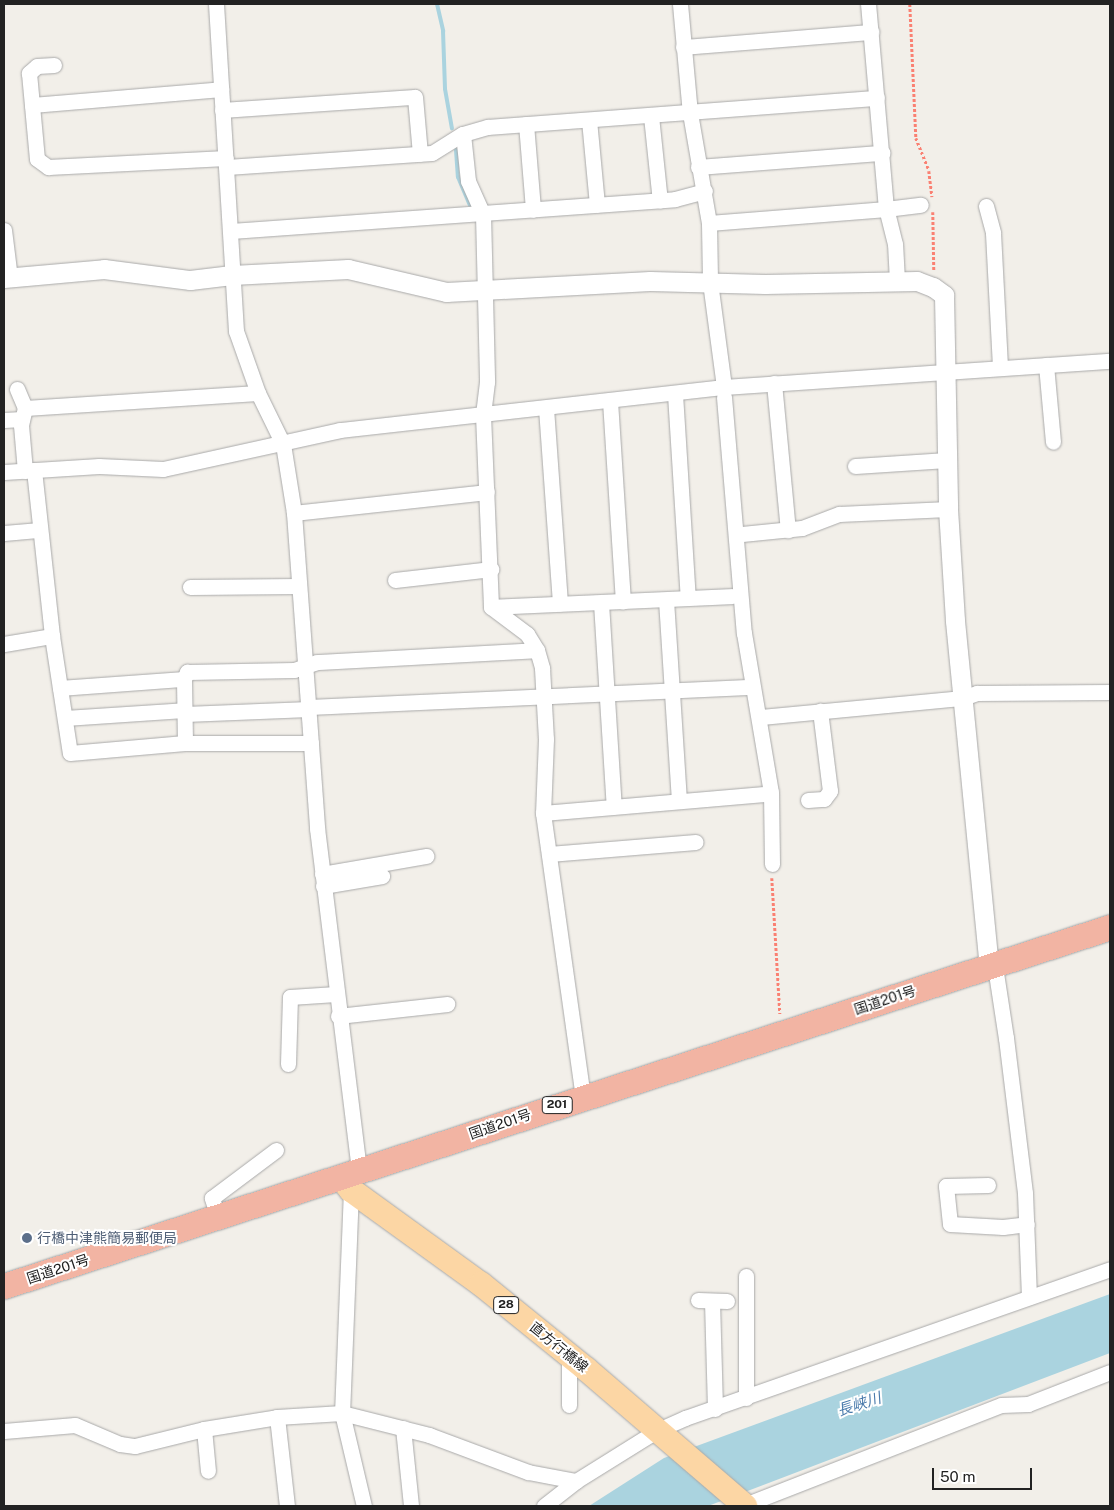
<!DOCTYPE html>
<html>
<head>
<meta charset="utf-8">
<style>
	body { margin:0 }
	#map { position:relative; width:1114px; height:1510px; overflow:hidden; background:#f2efe9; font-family:"Public Sans","Noto Sans JP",sans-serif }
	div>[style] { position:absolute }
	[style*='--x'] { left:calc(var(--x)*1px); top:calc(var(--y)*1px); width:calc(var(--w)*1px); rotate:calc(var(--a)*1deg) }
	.water>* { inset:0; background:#aad3df }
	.stream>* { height:4px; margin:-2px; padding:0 2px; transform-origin:2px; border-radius:2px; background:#aad3df }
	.path>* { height:2.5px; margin-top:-1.25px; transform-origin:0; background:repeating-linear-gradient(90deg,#fa8072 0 2.5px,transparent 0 5px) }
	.roads { filter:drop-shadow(0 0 1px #a9a9a9) drop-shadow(0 0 1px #a9a9a9) }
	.minor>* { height:15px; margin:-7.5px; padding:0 7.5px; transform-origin:7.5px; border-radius:7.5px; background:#fff }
	.tertiary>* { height:19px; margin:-9.5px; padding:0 9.5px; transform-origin:9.5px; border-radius:9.5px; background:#fff }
	.primary>* { height:24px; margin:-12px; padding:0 12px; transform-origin:12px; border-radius:12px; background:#fcd6a4 }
	.trunk>* { height:25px; margin:-12.5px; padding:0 12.5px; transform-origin:12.5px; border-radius:12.5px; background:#f2b4a3 }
	.dots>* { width:14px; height:14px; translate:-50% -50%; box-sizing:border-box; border:2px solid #fff; border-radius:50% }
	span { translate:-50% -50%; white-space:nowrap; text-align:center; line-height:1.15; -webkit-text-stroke:4px #fff; paint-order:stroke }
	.shield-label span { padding:1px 4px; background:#fff; border:1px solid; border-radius:4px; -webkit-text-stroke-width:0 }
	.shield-label { font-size:12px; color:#222; font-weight:700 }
	.street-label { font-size:14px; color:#222 }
	.service-label { font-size:14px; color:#4e5e75 }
	.left { translate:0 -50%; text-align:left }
	.water-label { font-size:15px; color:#4a7aab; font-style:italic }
	.frame { position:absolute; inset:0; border:5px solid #222; pointer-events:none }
	.scale { position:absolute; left:932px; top:1468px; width:100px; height:22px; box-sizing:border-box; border:2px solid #222; border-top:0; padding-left:6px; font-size:15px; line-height:18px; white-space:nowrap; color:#222; -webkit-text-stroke:4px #fff; paint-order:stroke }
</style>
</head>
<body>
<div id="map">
	<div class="water">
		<i style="clip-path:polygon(1110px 1294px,1110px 1353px,708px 1506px,589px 1506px,664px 1458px)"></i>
	</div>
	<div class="stream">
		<i style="--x:437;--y:4;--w:28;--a:77"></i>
		<i style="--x:443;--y:31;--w:58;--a:88"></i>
		<i style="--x:445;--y:89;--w:40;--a:80"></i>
		<i style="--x:456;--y:150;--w:27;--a:86"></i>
		<i style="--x:458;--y:177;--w:30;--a:67"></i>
	</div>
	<div class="path">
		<i style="--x:910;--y:4;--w:134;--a:87.4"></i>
		<i style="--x:916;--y:138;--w:35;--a:68"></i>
		<i style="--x:929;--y:171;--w:26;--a:83"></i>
		<i style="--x:933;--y:212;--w:59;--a:89"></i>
		<i style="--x:772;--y:878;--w:136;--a:86.6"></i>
	</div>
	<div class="roads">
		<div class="minor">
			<i style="--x:216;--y:4;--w:328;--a:86.5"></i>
			<i style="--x:236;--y:331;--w:66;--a:70.5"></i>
			<i style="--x:258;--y:393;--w:57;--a:63.9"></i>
			<i style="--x:283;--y:444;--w:70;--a:80.9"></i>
			<i style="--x:294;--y:513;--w:316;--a:85.8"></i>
			<i style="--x:317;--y:828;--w:347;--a:83"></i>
			<i style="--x:680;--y:4;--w:109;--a:84.8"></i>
			<i style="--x:690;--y:113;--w:112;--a:80.2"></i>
			<i style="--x:709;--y:223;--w:59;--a:89"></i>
			<i style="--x:710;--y:282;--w:106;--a:82.4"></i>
			<i style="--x:683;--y:47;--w:189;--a:-4.6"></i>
			<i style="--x:54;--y:65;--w:17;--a:177"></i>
			<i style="--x:37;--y:66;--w:11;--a:139"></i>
			<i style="--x:29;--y:73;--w:86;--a:84.7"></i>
			<i style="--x:37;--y:159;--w:14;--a:36"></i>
			<i style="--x:48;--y:167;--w:178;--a:-2.9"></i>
			<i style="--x:32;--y:105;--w:190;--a:-4.8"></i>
			<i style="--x:222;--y:110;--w:193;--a:-3.9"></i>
			<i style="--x:415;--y:97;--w:57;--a:85"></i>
			<i style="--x:651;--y:116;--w:85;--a:84"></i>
			<i style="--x:589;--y:120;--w:85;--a:84.6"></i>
			<i style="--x:526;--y:124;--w:86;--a:85.3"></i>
			<i style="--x:463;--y:134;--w:47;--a:83.9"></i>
			<i style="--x:468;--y:181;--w:36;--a:66"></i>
			<i style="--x:483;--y:214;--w:168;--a:88.6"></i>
			<i style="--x:487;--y:382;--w:33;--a:97"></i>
			<i style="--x:483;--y:415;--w:192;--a:87.6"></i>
			<i style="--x:491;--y:607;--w:45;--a:36.9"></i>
			<i style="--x:527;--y:634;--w:19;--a:58"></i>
			<i style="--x:537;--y:650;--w:19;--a:74"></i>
			<i style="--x:542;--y:668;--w:71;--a:86.8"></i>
			<i style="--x:546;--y:739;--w:74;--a:92.3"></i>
			<i style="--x:543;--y:813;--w:286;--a:82"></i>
			<i style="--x:227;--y:167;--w:205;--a:-3.9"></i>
			<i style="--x:432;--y:153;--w:36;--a:-32"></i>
			<i style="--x:463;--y:134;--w:26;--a:-16"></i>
			<i style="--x:488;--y:127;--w:390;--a:-4.3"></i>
			<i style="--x:698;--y:167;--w:185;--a:-4.4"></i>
			<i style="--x:986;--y:206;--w:28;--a:75"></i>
			<i style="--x:993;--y:233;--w:135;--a:87"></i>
			<i style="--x:709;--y:223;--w:178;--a:-4.5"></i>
			<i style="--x:886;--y:209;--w:206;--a:-95"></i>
			<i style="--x:4;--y:230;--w:48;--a:82.9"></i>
			<i style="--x:231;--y:231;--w:445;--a:-4.1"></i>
			<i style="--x:675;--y:199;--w:31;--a:-15"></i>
			<i style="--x:897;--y:281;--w:37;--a:-93"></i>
			<i style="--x:895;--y:244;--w:36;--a:-104"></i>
			<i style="--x:886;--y:209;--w:35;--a:-7"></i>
			<i style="--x:1046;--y:365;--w:77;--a:84.8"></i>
			<i style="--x:774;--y:383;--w:148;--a:84.6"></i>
			<i style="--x:17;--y:389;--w:21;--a:67"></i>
			<i style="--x:675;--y:394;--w:204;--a:86.4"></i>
			<i style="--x:724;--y:397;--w:237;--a:85.2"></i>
			<i style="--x:744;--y:633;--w:161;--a:80.4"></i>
			<i style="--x:771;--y:792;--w:72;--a:89.2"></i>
			<i style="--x:610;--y:401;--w:201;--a:86.3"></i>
			<i style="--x:546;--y:408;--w:196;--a:85.9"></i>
			<i style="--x:4;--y:420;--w:18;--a:-3"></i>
			<i style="--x:855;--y:466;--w:92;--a:-3.7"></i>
			<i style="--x:34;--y:470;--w:167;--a:83.8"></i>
			<i style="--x:52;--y:636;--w:118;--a:81.3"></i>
			<i style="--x:70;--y:753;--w:115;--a:-5"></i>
			<i style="--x:185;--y:743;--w:126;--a:0"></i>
			<i style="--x:25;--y:471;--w:46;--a:-95"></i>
			<i style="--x:21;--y:425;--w:17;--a:-77"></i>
			<i style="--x:25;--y:408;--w:233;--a:-3.7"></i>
			<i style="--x:4;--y:472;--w:95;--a:-3.6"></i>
			<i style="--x:99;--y:466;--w:64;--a:2.7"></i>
			<i style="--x:163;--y:469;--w:181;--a:-12.4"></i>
			<i style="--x:340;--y:430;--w:386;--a:-6.4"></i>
			<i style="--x:724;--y:387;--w:387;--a:-3.9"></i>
			<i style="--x:294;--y:513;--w:194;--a:-6.2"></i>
			<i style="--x:4;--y:533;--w:36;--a:-5"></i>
			<i style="--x:742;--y:534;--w:60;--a:-5.7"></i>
			<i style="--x:802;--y:528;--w:40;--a:-21"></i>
			<i style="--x:839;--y:514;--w:109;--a:-2.6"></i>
			<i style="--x:395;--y:580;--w:97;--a:-6.5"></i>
			<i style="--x:190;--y:587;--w:109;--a:-0.5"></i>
			<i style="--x:666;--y:600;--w:201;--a:86.3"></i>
			<i style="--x:601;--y:603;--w:204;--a:86.4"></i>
			<i style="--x:491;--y:607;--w:241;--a:-2.6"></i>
			<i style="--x:4;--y:644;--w:49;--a:-9.5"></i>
			<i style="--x:60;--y:688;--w:124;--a:-4.2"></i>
			<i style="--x:309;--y:707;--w:439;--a:-2.6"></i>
			<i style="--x:185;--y:714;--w:124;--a:-2.3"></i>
			<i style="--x:761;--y:717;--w:203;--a:-5.4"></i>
			<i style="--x:963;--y:698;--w:15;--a:-20"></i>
			<i style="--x:977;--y:693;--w:133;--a:-0.4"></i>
			<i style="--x:65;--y:718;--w:119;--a:-3.8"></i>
			<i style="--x:185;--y:743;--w:64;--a:-90.9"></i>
			<i style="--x:184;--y:679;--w:8;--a:-67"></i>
			<i style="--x:187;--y:672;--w:107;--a:-1.1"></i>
			<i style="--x:294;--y:670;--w:24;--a:-19"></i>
			<i style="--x:317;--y:662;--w:220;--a:-3.1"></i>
			<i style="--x:808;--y:800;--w:16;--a:-4"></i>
			<i style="--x:824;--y:799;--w:10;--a:-53"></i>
			<i style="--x:830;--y:791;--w:81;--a:-97.1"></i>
			<i style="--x:543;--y:813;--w:222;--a:-4.9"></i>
			<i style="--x:549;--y:854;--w:147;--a:-4.7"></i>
			<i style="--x:322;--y:874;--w:106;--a:-9.8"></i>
			<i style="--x:323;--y:886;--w:60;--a:-9.6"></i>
			<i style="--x:989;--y:967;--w:9;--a:41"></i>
			<i style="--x:996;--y:973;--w:66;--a:81.3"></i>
			<i style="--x:1006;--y:1038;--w:156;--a:83"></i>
			<i style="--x:1025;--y:1193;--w:104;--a:87.8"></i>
			<i style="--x:338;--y:1016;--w:110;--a:-6.3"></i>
			<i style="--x:288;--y:1064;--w:67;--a:-88.3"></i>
			<i style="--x:290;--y:997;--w:46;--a:-3.7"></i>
			<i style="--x:988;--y:1185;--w:42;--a:178.6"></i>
			<i style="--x:946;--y:1186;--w:38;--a:84"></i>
			<i style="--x:950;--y:1224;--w:53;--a:3.2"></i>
			<i style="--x:1003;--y:1227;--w:24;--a:-7"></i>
			<i style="--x:351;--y:1190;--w:223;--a:92.3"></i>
			<i style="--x:342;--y:1413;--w:96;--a:76.7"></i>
			<i style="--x:218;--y:1217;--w:20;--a:-108"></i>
			<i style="--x:212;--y:1198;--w:80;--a:-36.9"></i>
			<i style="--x:746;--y:1276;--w:122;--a:90"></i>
			<i style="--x:698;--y:1300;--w:29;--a:2"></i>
			<i style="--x:712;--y:1301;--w:108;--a:88.4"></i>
			<i style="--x:569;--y:1405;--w:50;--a:-90"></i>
			<i style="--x:277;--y:1417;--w:90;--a:83.6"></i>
			<i style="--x:403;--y:1428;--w:78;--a:84.1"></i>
			<i style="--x:204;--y:1429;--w:42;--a:84.6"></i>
			<i style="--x:4;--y:1431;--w:71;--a:-4.8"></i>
			<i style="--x:75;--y:1425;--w:49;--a:22.9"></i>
			<i style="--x:120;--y:1444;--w:15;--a:8"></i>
			<i style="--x:135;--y:1446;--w:71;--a:-13.8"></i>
			<i style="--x:204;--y:1429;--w:74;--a:-9.3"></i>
			<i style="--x:277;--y:1417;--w:65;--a:-3.5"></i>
			<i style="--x:342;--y:1413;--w:90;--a:14.2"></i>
			<i style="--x:429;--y:1435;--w:106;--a:20.5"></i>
			<i style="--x:528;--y:1472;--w:49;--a:10.6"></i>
			<i style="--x:544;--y:1506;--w:41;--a:-38"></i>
			<i style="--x:576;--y:1481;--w:97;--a:-31.9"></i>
			<i style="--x:658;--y:1430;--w:30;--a:-24"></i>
			<i style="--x:685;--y:1418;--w:450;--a:-19.3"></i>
			<i style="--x:742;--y:1506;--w:278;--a:-21.3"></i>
			<i style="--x:1001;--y:1405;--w:27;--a:-2"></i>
			<i style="--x:1028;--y:1404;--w:88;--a:-21.3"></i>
		</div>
		<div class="tertiary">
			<i style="--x:4;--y:278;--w:100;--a:-5.1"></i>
			<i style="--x:104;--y:269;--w:87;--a:7.3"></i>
			<i style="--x:190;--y:280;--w:42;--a:-6.8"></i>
			<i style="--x:232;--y:275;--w:116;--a:-3"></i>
			<i style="--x:348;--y:269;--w:101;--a:13.2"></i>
			<i style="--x:446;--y:292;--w:204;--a:-3.1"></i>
			<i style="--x:650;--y:281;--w:115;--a:1.5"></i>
			<i style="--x:765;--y:284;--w:152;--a:-1.1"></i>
			<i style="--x:917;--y:281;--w:17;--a:21"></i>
			<i style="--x:933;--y:287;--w:14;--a:36"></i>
			<i style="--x:944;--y:295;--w:214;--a:88.9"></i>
			<i style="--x:948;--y:509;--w:112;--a:86.4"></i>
			<i style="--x:955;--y:621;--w:348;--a:84.4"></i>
		</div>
		<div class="primary">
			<i style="--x:341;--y:1178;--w:16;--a:50"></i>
			<i style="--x:351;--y:1190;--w:160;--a:35.9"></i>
			<i style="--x:481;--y:1284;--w:135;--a:39"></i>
			<i style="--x:586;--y:1369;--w:210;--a:40.7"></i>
		</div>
		<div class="trunk">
			<i style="--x:4;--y:1286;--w:1163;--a:-17.98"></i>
		</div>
	</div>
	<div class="dots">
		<i style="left:27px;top:1238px;background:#5c6f8a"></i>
	</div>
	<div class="shield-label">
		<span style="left:557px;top:1105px">201</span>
		<span style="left:506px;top:1305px">28</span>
	</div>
	<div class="street-label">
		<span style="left:885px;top:1000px;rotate:-18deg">国道201号</span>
		<span style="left:500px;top:1124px;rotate:-19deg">国道201号</span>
		<span style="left:58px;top:1269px;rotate:-18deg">国道201号</span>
		<span style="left:559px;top:1347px;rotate:39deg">直方行橋線</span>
	</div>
	<div class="service-label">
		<span class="left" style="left:37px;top:1238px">行橋中津熊簡易郵便局</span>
	</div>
	<div class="water-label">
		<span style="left:859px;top:1404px;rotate:-18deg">長峡川</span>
	</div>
	<div class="frame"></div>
	<div class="scale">50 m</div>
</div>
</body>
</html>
